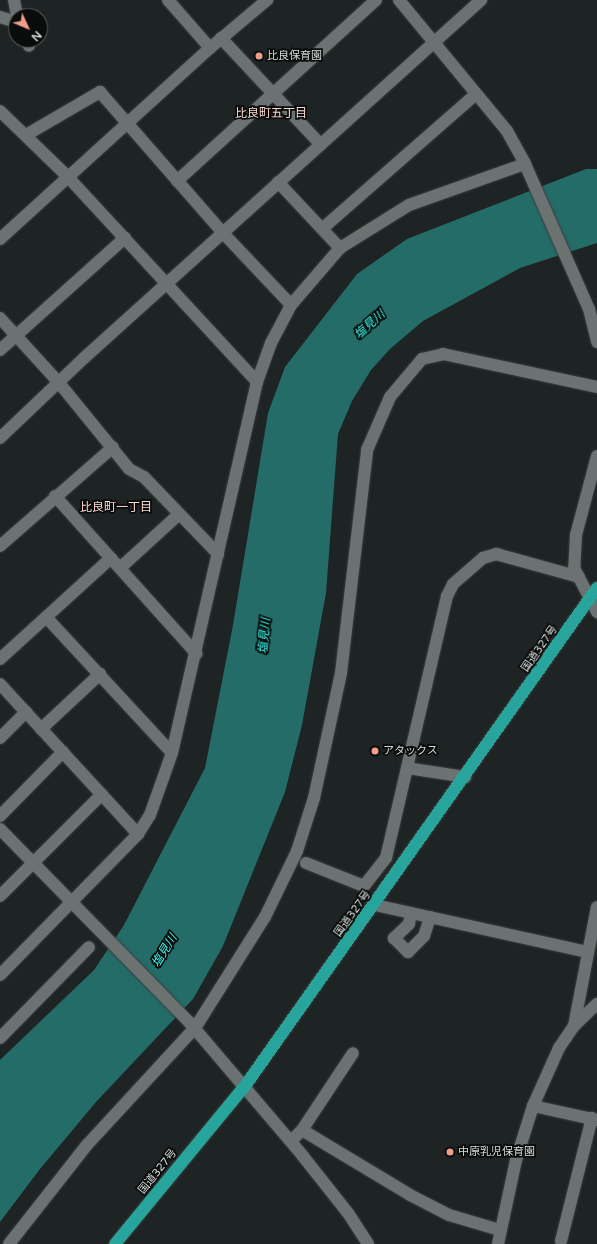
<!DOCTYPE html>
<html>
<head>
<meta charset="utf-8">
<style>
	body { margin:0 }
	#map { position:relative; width:597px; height:1244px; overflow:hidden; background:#1e2323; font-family:"Varela Round","Noto Sans JP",sans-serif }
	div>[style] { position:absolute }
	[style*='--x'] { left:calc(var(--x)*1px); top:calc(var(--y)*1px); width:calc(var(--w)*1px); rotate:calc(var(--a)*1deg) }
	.water>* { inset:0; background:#246c67 }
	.roads { filter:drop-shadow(0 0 1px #3a3e3d) drop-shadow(0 0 1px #3a3e3d) }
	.minor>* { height:12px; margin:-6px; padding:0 6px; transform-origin:6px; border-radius:6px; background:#6b7271 }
	.highway>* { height:12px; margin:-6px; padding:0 6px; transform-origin:6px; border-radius:6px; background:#27a49b }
	.dots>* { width:11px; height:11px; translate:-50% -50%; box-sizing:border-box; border:2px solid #0a0c0c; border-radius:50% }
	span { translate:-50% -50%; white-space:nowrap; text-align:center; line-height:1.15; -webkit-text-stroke:3.5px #0a0c0c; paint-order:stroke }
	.poi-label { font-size:11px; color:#d7dbda }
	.left { translate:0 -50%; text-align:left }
	.street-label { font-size:11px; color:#d7dbda }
	.neighbourhood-label { font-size:12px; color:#fbd9d0 }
	.water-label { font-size:12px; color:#37fdf0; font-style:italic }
	.north { position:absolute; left:8px; top:8px; width:40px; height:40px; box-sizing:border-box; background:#0a0c0c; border:1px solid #5c5f5e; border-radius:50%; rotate:134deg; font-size:11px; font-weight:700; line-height:16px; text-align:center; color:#d7dbda }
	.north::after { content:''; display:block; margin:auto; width:14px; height:18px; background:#f49e89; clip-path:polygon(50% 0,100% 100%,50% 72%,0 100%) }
</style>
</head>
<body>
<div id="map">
	<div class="water">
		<i style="clip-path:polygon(586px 169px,597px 169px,597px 243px,520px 268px,423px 321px,390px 349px,371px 370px,352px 401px,338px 434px,326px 593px,302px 725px,285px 792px,223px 946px,193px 999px,96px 1102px,40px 1169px,0 1222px,0 1060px,94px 970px,124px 925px,205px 768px,233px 625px,268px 413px,285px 367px,357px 274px,407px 239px)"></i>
	</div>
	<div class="roads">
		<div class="minor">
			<i style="--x:14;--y:0;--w:16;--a:79"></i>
			<i style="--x:168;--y:0;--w:64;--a:48.8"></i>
			<i style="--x:399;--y:0;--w:170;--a:50.5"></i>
			<i style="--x:507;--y:131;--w:38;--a:61"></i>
			<i style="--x:525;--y:164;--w:158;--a:66.2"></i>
			<i style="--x:589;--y:309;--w:34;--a:76"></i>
			<i style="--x:0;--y:17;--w:17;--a:17"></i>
			<i style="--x:221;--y:38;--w:146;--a:46.9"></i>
			<i style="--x:27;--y:40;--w:6;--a:72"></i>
			<i style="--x:0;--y:111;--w:95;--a:44.1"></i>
			<i style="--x:68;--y:177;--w:279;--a:47.3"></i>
			<i style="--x:26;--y:135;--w:86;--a:-30.2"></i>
			<i style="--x:100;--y:92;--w:187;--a:48.9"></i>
			<i style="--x:223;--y:233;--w:99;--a:46.6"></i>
			<i style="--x:177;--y:181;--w:269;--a:-42.3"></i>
			<i style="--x:278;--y:182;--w:91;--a:46.8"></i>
			<i style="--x:323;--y:228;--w:203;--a:-41.2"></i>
			<i style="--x:0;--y:239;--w:284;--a:-42.3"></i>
			<i style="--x:210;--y:48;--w:75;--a:-40.1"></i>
			<i style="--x:0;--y:318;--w:89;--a:47.7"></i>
			<i style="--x:60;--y:384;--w:109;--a:50.9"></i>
			<i style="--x:129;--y:469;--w:17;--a:28"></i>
			<i style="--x:144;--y:477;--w:107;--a:46.1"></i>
			<i style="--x:0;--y:350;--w:168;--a:-41.9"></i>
			<i style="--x:0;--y:438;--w:116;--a:-43.6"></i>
			<i style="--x:84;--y:358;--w:535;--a:-42.04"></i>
			<i style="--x:597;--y:456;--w:82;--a:104.9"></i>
			<i style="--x:576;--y:535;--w:33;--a:93"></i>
			<i style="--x:574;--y:568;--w:50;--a:62.4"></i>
			<i style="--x:55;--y:496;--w:212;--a:48.1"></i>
			<i style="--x:0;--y:546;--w:150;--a:-41.2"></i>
			<i style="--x:120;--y:568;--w:79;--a:-42.4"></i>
			<i style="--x:46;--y:617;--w:185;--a:47.2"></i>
			<i style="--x:0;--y:659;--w:150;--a:-42.3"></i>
			<i style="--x:0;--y:684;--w:204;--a:47.4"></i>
			<i style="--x:41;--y:729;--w:81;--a:-43"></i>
			<i style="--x:0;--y:738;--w:37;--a:-45"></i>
			<i style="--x:407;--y:768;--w:59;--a:8.8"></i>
			<i style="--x:0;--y:816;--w:90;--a:-45.5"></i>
			<i style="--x:0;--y:829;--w:270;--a:45.6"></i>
			<i style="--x:189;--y:1022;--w:175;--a:49.6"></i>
			<i style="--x:302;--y:1155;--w:74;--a:51.6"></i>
			<i style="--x:348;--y:1213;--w:37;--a:57"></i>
			<i style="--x:306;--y:863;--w:62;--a:21.6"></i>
			<i style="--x:364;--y:886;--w:36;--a:-52"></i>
			<i style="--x:386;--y:858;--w:269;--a:-76.9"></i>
			<i style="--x:447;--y:596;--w:13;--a:-63"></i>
			<i style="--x:453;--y:584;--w:40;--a:-41"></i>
			<i style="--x:483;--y:558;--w:14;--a:-17"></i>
			<i style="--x:496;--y:554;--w:86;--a:15.5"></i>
			<i style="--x:0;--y:896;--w:144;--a:-45"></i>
			<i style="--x:375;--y:905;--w:217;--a:12.5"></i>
			<i style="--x:411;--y:913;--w:11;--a:100"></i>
			<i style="--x:409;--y:924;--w:21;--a:137"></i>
			<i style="--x:394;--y:938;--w:20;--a:45"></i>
			<i style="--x:408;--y:952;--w:23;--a:-45"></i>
			<i style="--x:424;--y:936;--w:20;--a:-72"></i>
			<i style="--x:0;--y:975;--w:197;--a:-45.6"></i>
			<i style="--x:138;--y:834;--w:22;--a:-58"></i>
			<i style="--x:150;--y:815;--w:66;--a:-70.5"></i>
			<i style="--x:172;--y:753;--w:381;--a:-77.1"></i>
			<i style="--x:257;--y:382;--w:41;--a:-70.3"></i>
			<i style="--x:271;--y:343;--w:43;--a:-62.2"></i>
			<i style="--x:291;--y:305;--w:75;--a:-49.3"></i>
			<i style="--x:340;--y:248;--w:81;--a:-31.9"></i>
			<i style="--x:409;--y:205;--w:123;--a:-19.5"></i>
			<i style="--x:574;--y:1026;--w:121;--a:-79.1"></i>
			<i style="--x:0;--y:1038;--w:127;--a:-45.6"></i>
			<i style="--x:533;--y:1106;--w:66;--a:12.3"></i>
			<i style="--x:302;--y:1130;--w:92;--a:-56.5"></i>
			<i style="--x:291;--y:1141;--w:16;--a:-45"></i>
			<i style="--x:302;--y:1130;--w:126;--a:31"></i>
			<i style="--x:410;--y:1195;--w:44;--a:27.1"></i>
			<i style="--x:449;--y:1215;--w:53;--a:16.4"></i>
			<i style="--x:561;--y:1241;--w:127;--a:-75.9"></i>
			<i style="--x:9;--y:1244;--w:125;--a:-51.8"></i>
			<i style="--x:86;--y:1146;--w:161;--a:-47.3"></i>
			<i style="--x:195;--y:1028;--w:131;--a:-57.8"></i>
			<i style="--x:265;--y:917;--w:73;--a:-64.1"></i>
			<i style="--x:297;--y:851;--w:56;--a:-72.2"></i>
			<i style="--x:314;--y:798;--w:128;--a:-77.8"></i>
			<i style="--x:341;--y:673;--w:225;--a:-83.3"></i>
			<i style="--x:367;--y:450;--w:58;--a:-66.5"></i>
			<i style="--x:390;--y:397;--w:50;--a:-49.9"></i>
			<i style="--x:422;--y:359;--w:22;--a:-13"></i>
			<i style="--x:443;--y:354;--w:157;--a:12.1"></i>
			<i style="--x:498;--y:1244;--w:86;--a:-77.9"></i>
			<i style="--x:516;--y:1160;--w:57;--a:-72.5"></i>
			<i style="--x:533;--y:1106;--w:64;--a:-65.9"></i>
			<i style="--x:559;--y:1048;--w:27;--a:-56"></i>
			<i style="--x:574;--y:1026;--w:32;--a:-44"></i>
		</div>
		<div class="highway">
			<i style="--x:115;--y:1244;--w:205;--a:-50.6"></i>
			<i style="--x:245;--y:1086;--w:610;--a:-54.75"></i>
		</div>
	</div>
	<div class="dots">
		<i style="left:259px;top:56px;background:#f49e89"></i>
		<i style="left:375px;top:751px;background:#f49e89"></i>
		<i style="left:450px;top:1152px;background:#f49e89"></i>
	</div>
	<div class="poi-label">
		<span class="left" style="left:267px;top:56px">比良保育園</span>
		<span class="left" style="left:383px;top:751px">アタックス</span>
		<span class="left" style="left:458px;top:1152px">中原乳児保育園</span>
	</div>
	<div class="street-label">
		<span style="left:540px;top:649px;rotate:-55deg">国道327号</span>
		<span style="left:353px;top:914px;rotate:-54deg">国道327号</span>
		<span style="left:158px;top:1172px;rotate:-51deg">国道327号</span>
	</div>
	<div class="neighbourhood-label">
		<span style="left:271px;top:114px">比良町五丁目</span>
		<span style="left:116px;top:508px">比良町一丁目</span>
	</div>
	<div class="water-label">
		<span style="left:370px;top:325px;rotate:-42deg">塩見川</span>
		<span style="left:265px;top:636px;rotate:-85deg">塩見川</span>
		<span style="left:165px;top:951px;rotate:-58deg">塩見川</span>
	</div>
	<div class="north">N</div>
</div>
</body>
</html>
